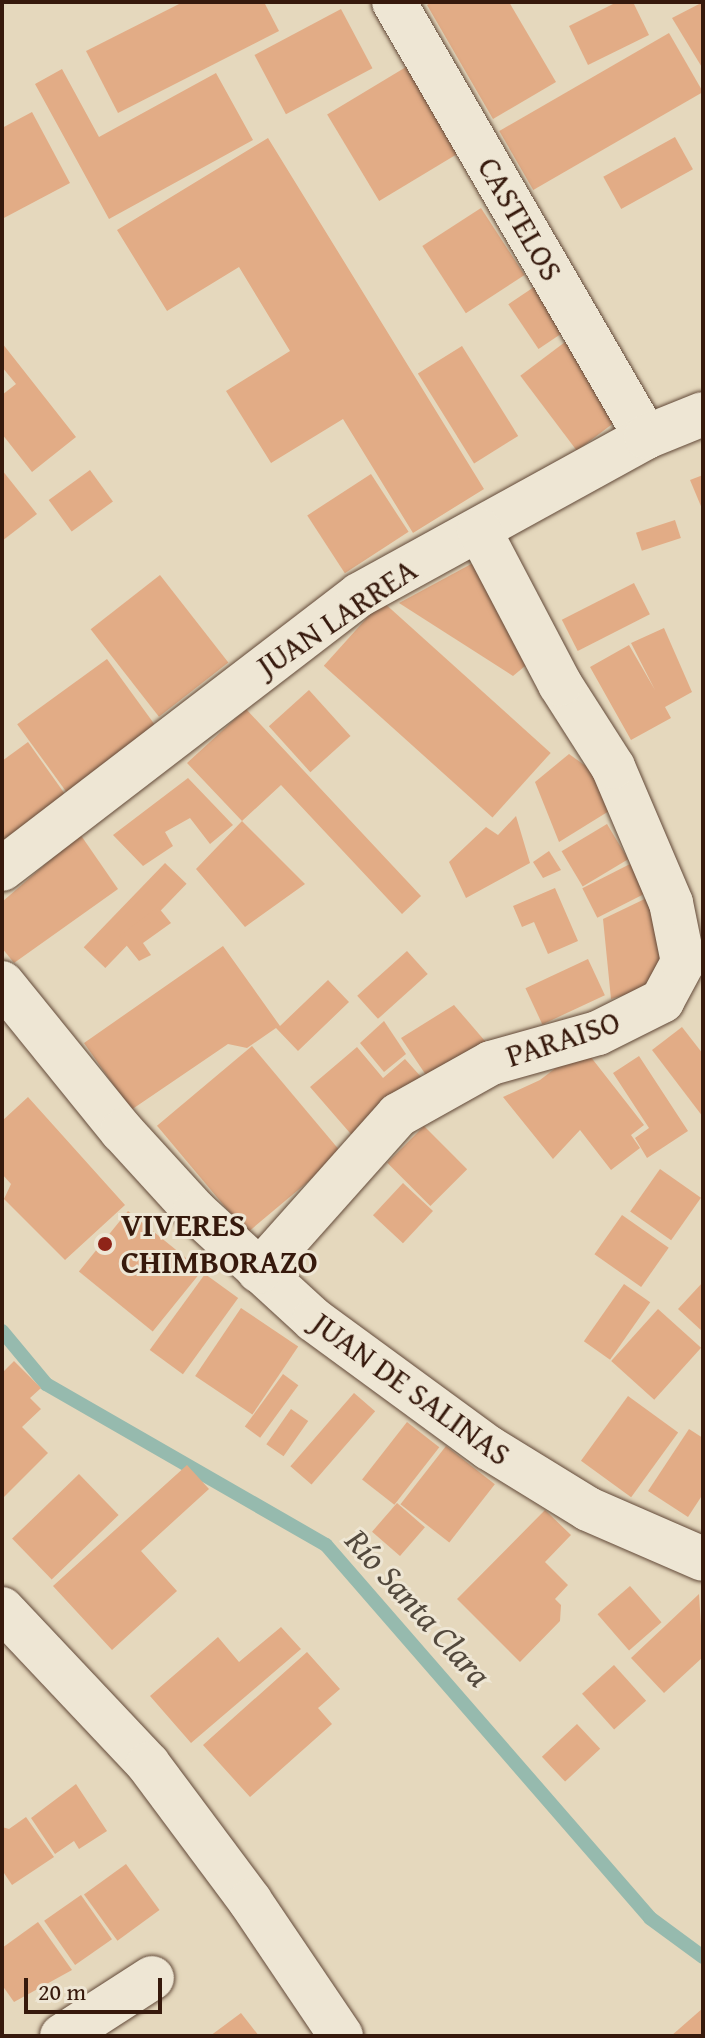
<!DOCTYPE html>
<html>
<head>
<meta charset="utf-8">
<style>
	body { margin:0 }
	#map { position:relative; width:705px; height:2038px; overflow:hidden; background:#e5d8bd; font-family:"Gentium Book Plus",serif }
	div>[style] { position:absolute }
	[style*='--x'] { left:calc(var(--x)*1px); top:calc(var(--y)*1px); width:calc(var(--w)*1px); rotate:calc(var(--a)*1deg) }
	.stream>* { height:14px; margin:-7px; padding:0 7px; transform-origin:7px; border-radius:7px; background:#96baae }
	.building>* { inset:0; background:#e2ac86; transform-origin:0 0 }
	.roads { filter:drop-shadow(0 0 2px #624938) drop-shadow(0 0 2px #624938) }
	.minor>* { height:44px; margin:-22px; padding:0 22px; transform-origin:22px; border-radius:22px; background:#eee6d4 }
	.dots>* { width:22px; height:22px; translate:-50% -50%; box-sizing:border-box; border:4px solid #eee6d4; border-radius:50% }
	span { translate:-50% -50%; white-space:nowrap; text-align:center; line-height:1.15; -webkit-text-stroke:6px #eee6d4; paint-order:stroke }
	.street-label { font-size:32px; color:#36190c }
	.poi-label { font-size:32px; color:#36190c; font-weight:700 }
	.left { translate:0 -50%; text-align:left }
	.water-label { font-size:34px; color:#53493d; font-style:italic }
	.frame { position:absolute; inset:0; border:4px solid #36190c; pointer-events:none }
	.scale { position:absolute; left:24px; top:1978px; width:138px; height:36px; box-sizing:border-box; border:4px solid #36190c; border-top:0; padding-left:10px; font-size:24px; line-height:28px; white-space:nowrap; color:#36190c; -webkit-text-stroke:6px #eee6d4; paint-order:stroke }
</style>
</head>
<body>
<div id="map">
	<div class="stream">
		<i style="--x:2;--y:1331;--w:69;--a:50.3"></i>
		<i style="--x:46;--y:1384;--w:323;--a:29.9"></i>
		<i style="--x:326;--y:1545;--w:494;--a:49"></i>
		<i style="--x:650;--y:1918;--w:66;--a:36.3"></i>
	</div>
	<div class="building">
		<i style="clip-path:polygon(183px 2px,264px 2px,279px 31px,118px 113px,86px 51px)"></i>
		<i style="clip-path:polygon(432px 2px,509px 2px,556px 82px,493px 119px,427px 5px)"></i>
		<i style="clip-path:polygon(617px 2px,633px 2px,649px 35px,588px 65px,569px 26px)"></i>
		<i style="clip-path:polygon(703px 2px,703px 69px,672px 18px)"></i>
		<i style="left:341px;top:9px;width:67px;height:98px;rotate:62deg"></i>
		<i style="left:669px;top:33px;width:68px;height:196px;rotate:60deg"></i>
		<i style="left:406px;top:67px;width:101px;height:92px;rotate:59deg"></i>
		<i style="clip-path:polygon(62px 69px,99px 137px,216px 73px,253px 140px,109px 219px,35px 84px)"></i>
		<i style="clip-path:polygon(32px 112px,70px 183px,2px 219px,2px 128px)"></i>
		<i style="left:675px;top:137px;width:37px;height:82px;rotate:61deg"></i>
		<i style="clip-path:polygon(268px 138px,484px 489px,413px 533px,343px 419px,271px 463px,226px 391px,290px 351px,239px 267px,167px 311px,117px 230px)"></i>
		<i style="left:481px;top:208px;width:80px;height:70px;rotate:57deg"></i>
		<i style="left:534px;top:287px;width:54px;height:31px;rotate:56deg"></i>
		<i style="left:573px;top:336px;width:94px;height:66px;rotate:53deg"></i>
		<i style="clip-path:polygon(2px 343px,76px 437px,32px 472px,2px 434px,2px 395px,16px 384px,2px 367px)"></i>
		<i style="left:462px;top:346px;width:106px;height:52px;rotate:58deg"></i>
		<i style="clip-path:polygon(2px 470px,37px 514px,2px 541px)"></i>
		<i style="left:90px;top:470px;width:39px;height:51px;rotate:54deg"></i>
		<i style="left:371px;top:474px;width:69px;height:76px;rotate:57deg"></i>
		<i style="clip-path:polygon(703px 475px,703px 511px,690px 480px)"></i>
		<i style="left:675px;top:520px;width:19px;height:41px;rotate:72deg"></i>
		<i style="clip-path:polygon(473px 563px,536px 657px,513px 676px,399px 603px)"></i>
		<i style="left:160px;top:575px;width:111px;height:88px;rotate:52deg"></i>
		<i style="left:634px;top:583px;width:35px;height:81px;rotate:63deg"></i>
		<i style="left:382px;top:601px;width:227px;height:87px;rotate:42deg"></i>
		<i style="clip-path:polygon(664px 628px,692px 692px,665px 707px,671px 718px,631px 740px,590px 667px,629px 645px,655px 690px,631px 643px)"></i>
		<i style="left:107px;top:659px;width:89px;height:111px;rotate:54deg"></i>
		<i style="left:309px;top:690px;width:62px;height:54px;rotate:48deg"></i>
		<i style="clip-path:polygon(246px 709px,421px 896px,402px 914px,281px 785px,242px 821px,305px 884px,245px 927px,196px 869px,242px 821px,187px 763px)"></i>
		<i style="clip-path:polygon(28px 742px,67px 797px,2px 843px,2px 761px)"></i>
		<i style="clip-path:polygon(569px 754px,615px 787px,622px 803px,559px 842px,535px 782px)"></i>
		<i style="clip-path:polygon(188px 778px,233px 825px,210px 844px,190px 818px,165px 832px,173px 846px,143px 866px,113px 835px)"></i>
		<i style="clip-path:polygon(516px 816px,530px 863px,466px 898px,449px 862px,486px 827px,498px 835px)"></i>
		<i style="left:607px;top:824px;width:41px;height:53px;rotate:59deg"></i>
		<i style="clip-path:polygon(80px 834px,118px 889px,14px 963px,2px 948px,2px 902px)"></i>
		<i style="clip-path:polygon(549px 851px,561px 870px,543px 878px,533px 862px)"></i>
		<i style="left:634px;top:862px;width:33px;height:58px;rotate:63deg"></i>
		<i style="left:165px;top:863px;width:30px;height:117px;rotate:44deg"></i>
		<i style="clip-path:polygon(555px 888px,578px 941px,548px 954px,534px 922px,522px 927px,513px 906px)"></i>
		<i style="clip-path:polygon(653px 895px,664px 973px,647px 988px,611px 999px,603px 919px)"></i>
		<i style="clip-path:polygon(158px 907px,171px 923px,143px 943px,151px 955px,139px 961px,119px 936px)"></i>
		<i style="clip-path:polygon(223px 946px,280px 1026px,328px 980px,349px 1002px,298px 1051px,276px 1028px,247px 1048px,228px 1044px,131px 1110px,84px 1043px)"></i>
		<i style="left:407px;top:951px;width:31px;height:67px;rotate:48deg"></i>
		<i style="left:588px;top:959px;width:40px;height:69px;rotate:65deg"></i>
		<i style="clip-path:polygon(454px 1005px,491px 1048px,430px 1081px,401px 1038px)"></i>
		<i style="clip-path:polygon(384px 1021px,406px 1054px,384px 1072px,360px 1043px)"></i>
		<i style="clip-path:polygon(682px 1027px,703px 1054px,703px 1117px,652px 1050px)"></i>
		<i style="left:252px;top:1046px;width:140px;height:124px;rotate:50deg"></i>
		<i style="clip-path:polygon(357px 1047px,383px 1078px,405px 1059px,432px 1089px,363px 1148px,310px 1087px)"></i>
		<i style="clip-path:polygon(583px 1047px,644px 1125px,631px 1135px,640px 1148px,611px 1170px,580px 1130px,553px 1159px,503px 1097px,540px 1080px)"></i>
		<i style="clip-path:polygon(639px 1056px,688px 1131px,647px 1158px,635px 1138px,649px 1128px,613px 1073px)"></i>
		<i style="clip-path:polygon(28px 1097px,125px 1205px,65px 1260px,4px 1199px,11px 1184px,2px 1174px,2px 1121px)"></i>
		<i style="left:424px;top:1126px;width:61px;height:52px;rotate:45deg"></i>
		<i style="left:660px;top:1169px;width:50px;height:52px;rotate:35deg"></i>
		<i style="left:403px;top:1183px;width:41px;height:44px;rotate:43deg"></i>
		<i style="left:128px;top:1211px;width:95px;height:78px;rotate:39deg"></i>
		<i style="left:622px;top:1215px;width:57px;height:48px;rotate:35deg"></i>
		<i style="left:205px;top:1274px;width:41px;height:94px;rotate:36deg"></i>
		<i style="clip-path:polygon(703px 1282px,703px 1332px,678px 1309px)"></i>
		<i style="left:624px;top:1284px;width:32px;height:70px;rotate:35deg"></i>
		<i style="left:241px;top:1308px;width:69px;height:82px;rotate:34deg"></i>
		<i style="left:658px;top:1309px;width:58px;height:70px;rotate:42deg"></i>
		<i style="clip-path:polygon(14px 1361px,41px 1388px,30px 1398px,41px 1409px,22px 1427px,48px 1453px,2px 1499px,2px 1373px)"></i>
		<i style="left:283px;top:1374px;width:19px;height:65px;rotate:36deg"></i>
		<i style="left:354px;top:1393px;width:28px;height:97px;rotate:41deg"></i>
		<i style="left:628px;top:1396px;width:62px;height:80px;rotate:36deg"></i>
		<i style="left:291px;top:1409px;width:21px;height:43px;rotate:35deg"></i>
		<i style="left:407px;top:1422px;width:41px;height:73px;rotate:38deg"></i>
		<i style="clip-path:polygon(689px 1429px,703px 1438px,703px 1494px,688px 1517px,648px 1491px)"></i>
		<i style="left:446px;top:1446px;width:62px;height:74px;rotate:38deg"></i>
		<i style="clip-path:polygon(187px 1465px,209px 1489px,141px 1551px,177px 1591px,112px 1650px,53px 1586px)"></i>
		<i style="left:79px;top:1474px;width:57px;height:93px;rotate:46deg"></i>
		<i style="left:397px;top:1503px;width:37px;height:38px;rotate:41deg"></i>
		<i style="clip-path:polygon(545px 1510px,571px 1535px,545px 1562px,568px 1585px,555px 1599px,561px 1605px,560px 1621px,520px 1662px,457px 1599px)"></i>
		<i style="left:630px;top:1586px;width:48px;height:43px;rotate:49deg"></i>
		<i style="clip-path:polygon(699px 1594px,703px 1657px,664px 1693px,631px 1658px)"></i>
		<i style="clip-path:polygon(281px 1627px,301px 1649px,191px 1743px,150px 1696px,218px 1637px,239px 1662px)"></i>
		<i style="clip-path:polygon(307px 1652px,340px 1689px,318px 1708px,332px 1724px,250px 1797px,203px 1745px)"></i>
		<i style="left:614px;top:1665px;width:48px;height:43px;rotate:48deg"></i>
		<i style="left:577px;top:1724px;width:34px;height:48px;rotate:47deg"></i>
		<i style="clip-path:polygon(76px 1784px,107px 1831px,79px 1849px,74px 1841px,55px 1854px,31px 1818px)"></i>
		<i style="clip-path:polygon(26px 1817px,54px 1857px,12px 1885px,2px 1870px,2px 1827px,9px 1829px)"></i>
		<i style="left:126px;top:1864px;width:57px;height:52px;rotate:54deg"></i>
		<i style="left:81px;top:1895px;width:54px;height:45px;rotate:55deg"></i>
		<i style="clip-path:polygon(38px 1922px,72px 1970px,14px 2002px,2px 1985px,2px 1948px)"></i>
		<i style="clip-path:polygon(703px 2008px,703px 2036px,671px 2036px)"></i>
		<i style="clip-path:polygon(241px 2013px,259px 2036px,210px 2036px)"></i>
	</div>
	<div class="roads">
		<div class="minor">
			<i style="--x:394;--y:2;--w:503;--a:59.92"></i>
			<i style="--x:2;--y:869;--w:450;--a:-37.5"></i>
			<i style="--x:359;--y:595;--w:328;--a:-28.8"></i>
			<i style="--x:646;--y:437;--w:61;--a:-22"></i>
			<i style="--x:2;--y:983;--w:191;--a:51"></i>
			<i style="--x:122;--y:1131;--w:108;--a:47.6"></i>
			<i style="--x:195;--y:1211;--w:161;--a:42.5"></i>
			<i style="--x:314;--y:1320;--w:217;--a:36.2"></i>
			<i style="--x:489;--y:1448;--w:116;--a:31.6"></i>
			<i style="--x:588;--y:1509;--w:125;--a:23.5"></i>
			<i style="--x:259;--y:1271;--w:209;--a:-48.3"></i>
			<i style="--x:398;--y:1115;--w:107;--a:-29.2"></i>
			<i style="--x:491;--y:1063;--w:111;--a:-15.7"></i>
			<i style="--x:598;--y:1033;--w:72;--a:-26.6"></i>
			<i style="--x:662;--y:1001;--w:44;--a:-61.7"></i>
			<i style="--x:683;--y:962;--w:60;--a:-101.5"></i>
			<i style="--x:671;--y:903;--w:148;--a:-113.1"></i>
			<i style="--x:613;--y:767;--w:98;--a:-122.6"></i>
			<i style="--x:560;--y:684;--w:174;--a:-117.7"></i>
			<i style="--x:2;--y:1609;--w:213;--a:46.7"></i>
			<i style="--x:148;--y:1764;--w:171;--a:53.3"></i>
			<i style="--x:250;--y:1901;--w:163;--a:56"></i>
			<i style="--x:62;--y:2036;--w:107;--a:-32.8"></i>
		</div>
	</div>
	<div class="dots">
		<i style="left:105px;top:1244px;background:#8f2418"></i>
	</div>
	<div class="street-label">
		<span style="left:520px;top:219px;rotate:60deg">CASTELOS</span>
		<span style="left:337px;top:618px;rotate:-34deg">JUAN LARREA</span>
		<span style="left:563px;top:1039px;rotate:-18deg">PARAISO</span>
		<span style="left:411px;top:1389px;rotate:36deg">JUAN DE SALINAS</span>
	</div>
	<div class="poi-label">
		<span class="left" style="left:121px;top:1244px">VIVERES<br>CHIMBORAZO</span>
	</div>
	<div class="water-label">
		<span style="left:419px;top:1607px;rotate:48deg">Río Santa Clara</span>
	</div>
	<div class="frame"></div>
	<div class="scale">20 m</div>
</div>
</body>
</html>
